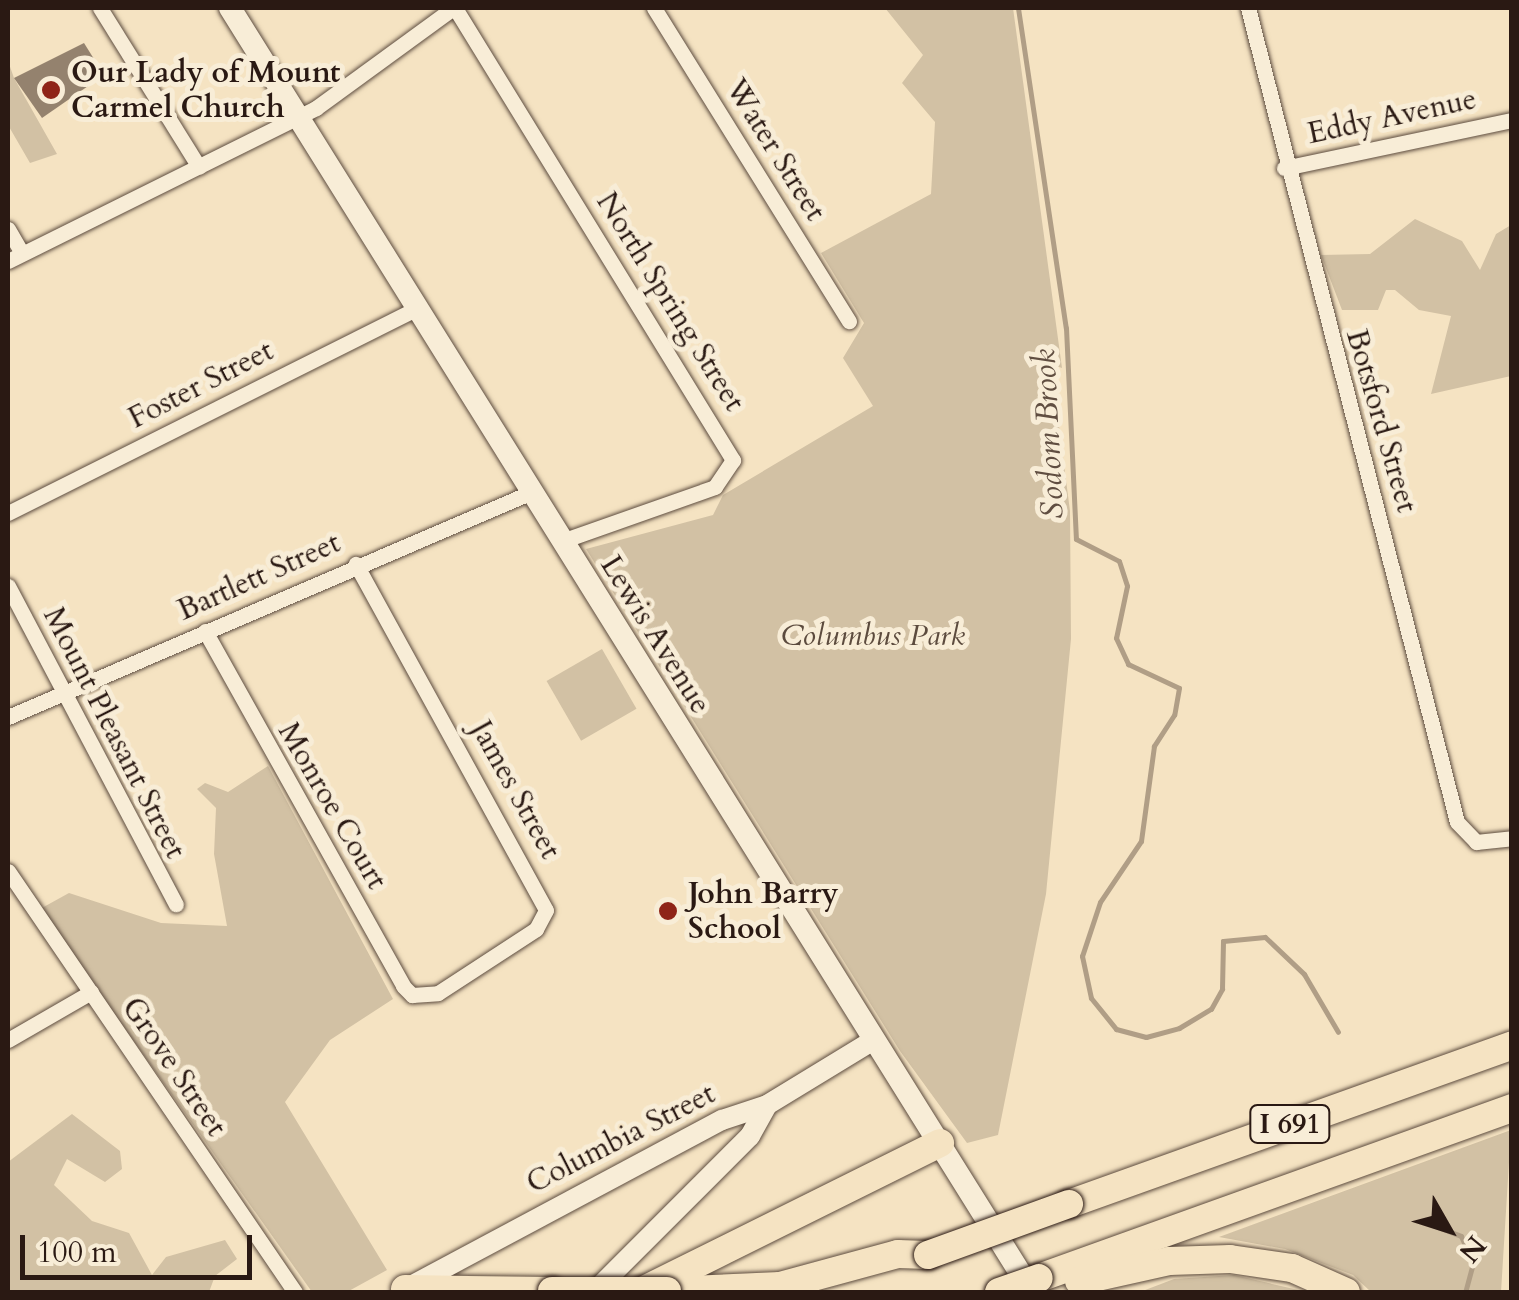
<!DOCTYPE html>
<html>
<head>
<meta charset="utf-8">
<style>
	body { margin:0 }
	#map { position:relative; width:1519px; height:1300px; overflow:hidden; background:#f5e3c2; font-family:Cardo,serif }
	div>[style] { position:absolute }
	[style*='--x'] { left:calc(var(--x)*1px); top:calc(var(--y)*1px); width:calc(var(--w)*1px); rotate:calc(var(--a)*1deg) }
	.green>* { inset:0; background:#d2c1a4; transform-origin:0 0 }
	.stream>* { height:5px; margin:-2.5px; padding:0 2.5px; transform-origin:2.5px; border-radius:2.5px; background:#b09e86 }
	.building>* { inset:0; background:#94826e }
	.roads { filter:drop-shadow(0 0 2px #5d4c3f) drop-shadow(0 0 2px #5d4c3f) }
	.minor>* { height:15px; margin:-7.5px; padding:0 7.5px; transform-origin:7.5px; border-radius:7.5px; background:#f8edd7 }
	.tertiary>* { height:20px; margin:-10px; padding:0 10px; transform-origin:10px; border-radius:10px; background:#f8edd7 }
	.secondary>* { height:22px; margin:-11px; padding:0 11px; transform-origin:11px; border-radius:11px; background:#f8edd7 }
	.motorway>* { height:28px; margin:-14px; padding:0 14px; transform-origin:14px; border-radius:14px; background:#f5e3c2 }
	.bridges { filter:drop-shadow(0 0 2px #2a1913) drop-shadow(0 0 2px #2a1913) }
	.motorway-bridge>* { height:28px; margin:-14px; padding:0 14px; transform-origin:14px; border-radius:14px; background:#f5e3c2 }
	.dots>* { width:28px; height:28px; translate:-50% -50%; box-sizing:border-box; border:5px solid #f8edd7; border-radius:50% }
	span { translate:-50% -50%; white-space:nowrap; text-align:center; line-height:1.15; -webkit-text-stroke:10px #f8edd7; paint-order:stroke }
	.shield-label span { padding:2px 8px; background:#f8edd7; border:2px solid; border-radius:8px; -webkit-text-stroke-width:0 }
	.shield-label { font-size:28px; color:#2a1913; font-weight:700 }
	.poi-label { font-size:30px; color:#2a1913; font-weight:700 }
	.left { translate:0 -50%; text-align:left }
	.street-label { font-size:30px; color:#2a1913 }
	.park-label { font-size:30px; color:#5c4b3e; font-style:italic }
	.water-label { font-size:32px; color:#604e41; font-style:italic }
	.frame { position:absolute; inset:0; border:10px solid #2a1913; pointer-events:none }
	.north { position:absolute; left:1399px; top:1180px; width:100px; height:100px; -webkit-text-stroke:8px #f8edd7; paint-order:stroke; rotate:129deg; font-size:28px; font-weight:700; line-height:40px; text-align:center; color:#2a1913 }
	.north::after { content:''; display:block; margin:auto; width:35px; height:45px; background:#2a1913; clip-path:polygon(50% 0,100% 100%,50% 72%,0 100%) }
	.scale { position:absolute; left:20px; top:1235px; width:232px; height:45px; box-sizing:border-box; border:5px solid #2a1913; border-top:0; padding-left:12px; font-size:30px; line-height:35px; white-space:nowrap; color:#2a1913; -webkit-text-stroke:8px #f8edd7; paint-order:stroke }
</style>
</head>
<body>
<div id="map">
	<div class="green">
		<i style="clip-path:polygon(885px 8px,1013px 8px,1062px 368px,1051px 364px,1070px 511px,1071px 639px,1046px 894px,998px 1135px,967px 1143px,900px 1051px,586px 549px,713px 515px,723px 495px,873px 406px,843px 358px,864px 323px,821px 253px,931px 194px,935px 122px,902px 83px,923px 55px)"></i>
		<i style="clip-path:polygon(8px 61px,14px 78px,57px 154px,30px 163px,8px 125px)"></i>
		<i style="clip-path:polygon(1415px 219px,1462px 241px,1480px 270px,1496px 234px,1511px 225px,1511px 376px,1431px 394px,1451px 316px,1419px 310px,1395px 290px,1386px 290px,1378px 310px,1342px 310px,1321px 255px,1370px 254px)"></i>
		<i style="left:602px;top:649px;width:69px;height:64px;rotate:60deg"></i>
		<i style="clip-path:polygon(268px 766px,393px 999px,330px 1040px,285px 1102px,387px 1270px,347px 1292px,312px 1292px,40px 909px,69px 893px,161px 923px,227px 926px,214px 854px,216px 808px,197px 789px,205px 783px,228px 792px)"></i>
		<i style="clip-path:polygon(72px 1114px,120px 1151px,122px 1169px,105px 1182px,67px 1159px,54px 1185px,92px 1221px,129px 1233px,152px 1275px,166px 1257px,225px 1240px,237px 1259px,215px 1276px,209px 1292px,8px 1292px,8px 1162px)"></i>
		<i style="clip-path:polygon(1511px 1130px,1501px 1292px,1371px 1292px,1353px 1275px,1285px 1249px,1219px 1237px)"></i>
		<i style="clip-path:polygon(1234px 1275px,1307px 1292px,1140px 1292px,1174px 1279px)"></i>
	</div>
	<div class="stream">
		<i style="--x:1018;--y:8;--w:324;--a:81.5"></i>
		<i style="--x:1066;--y:328;--w:211;--a:87.3"></i>
		<i style="--x:1076;--y:539;--w:48;--a:27.1"></i>
		<i style="--x:1119;--y:561;--w:26;--a:72"></i>
		<i style="--x:1127;--y:586;--w:53;--a:101.9"></i>
		<i style="--x:1116;--y:638;--w:29;--a:65"></i>
		<i style="--x:1128;--y:664;--w:56;--a:25.2"></i>
		<i style="--x:1179;--y:688;--w:27;--a:100"></i>
		<i style="--x:1174;--y:715;--w:37;--a:123"></i>
		<i style="--x:1154;--y:746;--w:96;--a:97.8"></i>
		<i style="--x:1141;--y:841;--w:73;--a:123.9"></i>
		<i style="--x:1100;--y:902;--w:57;--a:108.4"></i>
		<i style="--x:1082;--y:956;--w:43;--a:77.9"></i>
		<i style="--x:1091;--y:998;--w:40;--a:51"></i>
		<i style="--x:1116;--y:1029;--w:31;--a:15"></i>
		<i style="--x:1146;--y:1037;--w:34;--a:-15"></i>
		<i style="--x:1179;--y:1028;--w:37;--a:-31"></i>
		<i style="--x:1211;--y:1009;--w:23;--a:-61"></i>
		<i style="--x:1222;--y:989;--w:48;--a:-88.8"></i>
		<i style="--x:1223;--y:941;--w:42;--a:-5.4"></i>
		<i style="--x:1265;--y:937;--w:54;--a:43.5"></i>
		<i style="--x:1304;--y:974;--w:67;--a:59.6"></i>
		<i style="--x:1430;--y:1224;--w:33;--a:21"></i>
		<i style="--x:1461;--y:1236;--w:30;--a:66"></i>
		<i style="--x:1473;--y:1263;--w:30;--a:105"></i>
	</div>
	<div class="building">
		<i style="clip-path:polygon(84px 43px,104px 75px,42px 118px,14px 78px)"></i>
	</div>
	<div class="roads">
		<div class="minor">
			<i style="--x:100;--y:8;--w:187;--a:58.1"></i>
			<i style="--x:455;--y:8;--w:531;--a:58.41"></i>
			<i style="--x:733;--y:460;--w:32;--a:124"></i>
			<i style="--x:715;--y:487;--w:162;--a:160.6"></i>
			<i style="--x:654;--y:8;--w:369;--a:58.1"></i>
			<i style="--x:1248;--y:8;--w:840;--a:75.6"></i>
			<i style="--x:1457;--y:822;--w:28;--a:46"></i>
			<i style="--x:1476;--y:842;--w:36;--a:-6"></i>
			<i style="--x:1284;--y:168;--w:233;--a:-11.9"></i>
			<i style="--x:8;--y:229;--w:28;--a:60"></i>
			<i style="--x:8;--y:261;--w:344;--a:-26.4"></i>
			<i style="--x:316;--y:108;--w:170;--a:-36.1"></i>
			<i style="--x:8;--y:513;--w:460;--a:-26.6"></i>
			<i style="--x:8;--y:586;--w:360;--a:62.2"></i>
			<i style="--x:205;--y:631;--w:406;--a:60.8"></i>
			<i style="--x:403;--y:986;--w:13;--a:45"></i>
			<i style="--x:412;--y:995;--w:26;--a:-4"></i>
			<i style="--x:438;--y:993;--w:117;--a:-33.1"></i>
			<i style="--x:536;--y:929;--w:21;--a:-62"></i>
			<i style="--x:546;--y:910;--w:395;--a:-118.8"></i>
			<i style="--x:8;--y:717;--w:572;--a:-23.25"></i>
			<i style="--x:8;--y:871;--w:510;--a:55.72"></i>
			<i style="--x:8;--y:1040;--w:96;--a:-30"></i>
		</div>
		<div class="tertiary">
			<i style="--x:407;--y:1288;--w:357;--a:-28.1"></i>
			<i style="--x:722;--y:1120;--w:47;--a:-18.4"></i>
			<i style="--x:767;--y:1105;--w:123;--a:-31.4"></i>
			<i style="--x:595;--y:1291;--w:219;--a:-45"></i>
			<i style="--x:750;--y:1136;--w:35;--a:-61"></i>
		</div>
		<div class="secondary">
			<i style="--x:230;--y:8;--w:1514;--a:58.01"></i>
		</div>
		<div class="motorway">
			<i style="--x:1069;--y:1204;--w:471;--a:-19.7"></i>
			<i style="--x:1039;--y:1278;--w:503;--a:-19.77"></i>
			<i style="--x:1079;--y:1281;--w:92;--a:-12.5"></i>
			<i style="--x:1169;--y:1261;--w:61;--a:-1.9"></i>
			<i style="--x:1230;--y:1259;--w:63;--a:8.3"></i>
			<i style="--x:1292;--y:1268;--w:59;--a:24"></i>
			<i style="--x:405;--y:1289;--w:147;--a:0.8"></i>
			<i style="--x:667;--y:1291;--w:113;--a:-2.5"></i>
			<i style="--x:780;--y:1286;--w:122;--a:-15.2"></i>
			<i style="--x:898;--y:1254;--w:30;--a:2"></i>
			<i style="--x:640;--y:1292;--w:335;--a:-26.4"></i>
		</div>
	</div>
	<div class="bridges">
		<div class="motorway-bridge">
			<i style="--x:928;--y:1255;--w:150;--a:-19.9"></i>
			<i style="--x:552;--y:1291;--w:115;--a:0"></i>
			<i style="--x:999;--y:1292;--w:42;--a:-19.3"></i>
		</div>
	</div>
	<div class="dots">
		<i style="left:51px;top:90px;background:#8f2418"></i>
		<i style="left:668px;top:911px;background:#8f2418"></i>
	</div>
	<div class="shield-label">
		<span style="left:1290px;top:1124px">I 691</span>
	</div>
	<div class="poi-label">
		<span class="left" style="left:71px;top:90px">Our Lady of Mount<br>Carmel Church</span>
		<span class="left" style="left:688px;top:911px">John Barry<br>School</span>
	</div>
	<div class="street-label">
		<span style="left:1392px;top:117px;rotate:-12deg">Eddy Avenue</span>
		<span style="left:775px;top:150px;rotate:58deg">Water Street</span>
		<span style="left:670px;top:302px;rotate:58deg">North Spring Street</span>
		<span style="left:201px;top:385px;rotate:-27deg">Foster Street</span>
		<span style="left:1381px;top:421px;rotate:74deg">Botsford Street</span>
		<span style="left:259px;top:577px;rotate:-24deg">Bartlett Street</span>
		<span style="left:655px;top:635px;rotate:58deg">Lewis Avenue</span>
		<span style="left:114px;top:733px;rotate:63deg">Mount Pleasant Street</span>
		<span style="left:515px;top:790px;rotate:61deg">James Street</span>
		<span style="left:332px;top:806px;rotate:60deg">Monroe Court</span>
		<span style="left:174px;top:1067px;rotate:56deg">Grove Street</span>
		<span style="left:621px;top:1139px;rotate:-27deg">Columbia Street</span>
	</div>
	<div class="park-label">
		<span style="left:873px;top:636px">Columbus Park</span>
	</div>
	<div class="water-label">
		<span style="left:1049px;top:434px;rotate:-93deg">Sodom Brook</span>
	</div>
	<div class="frame"></div>
	<div class="north">N</div>
	<div class="scale">100 m</div>
</div>
</body>
</html>
